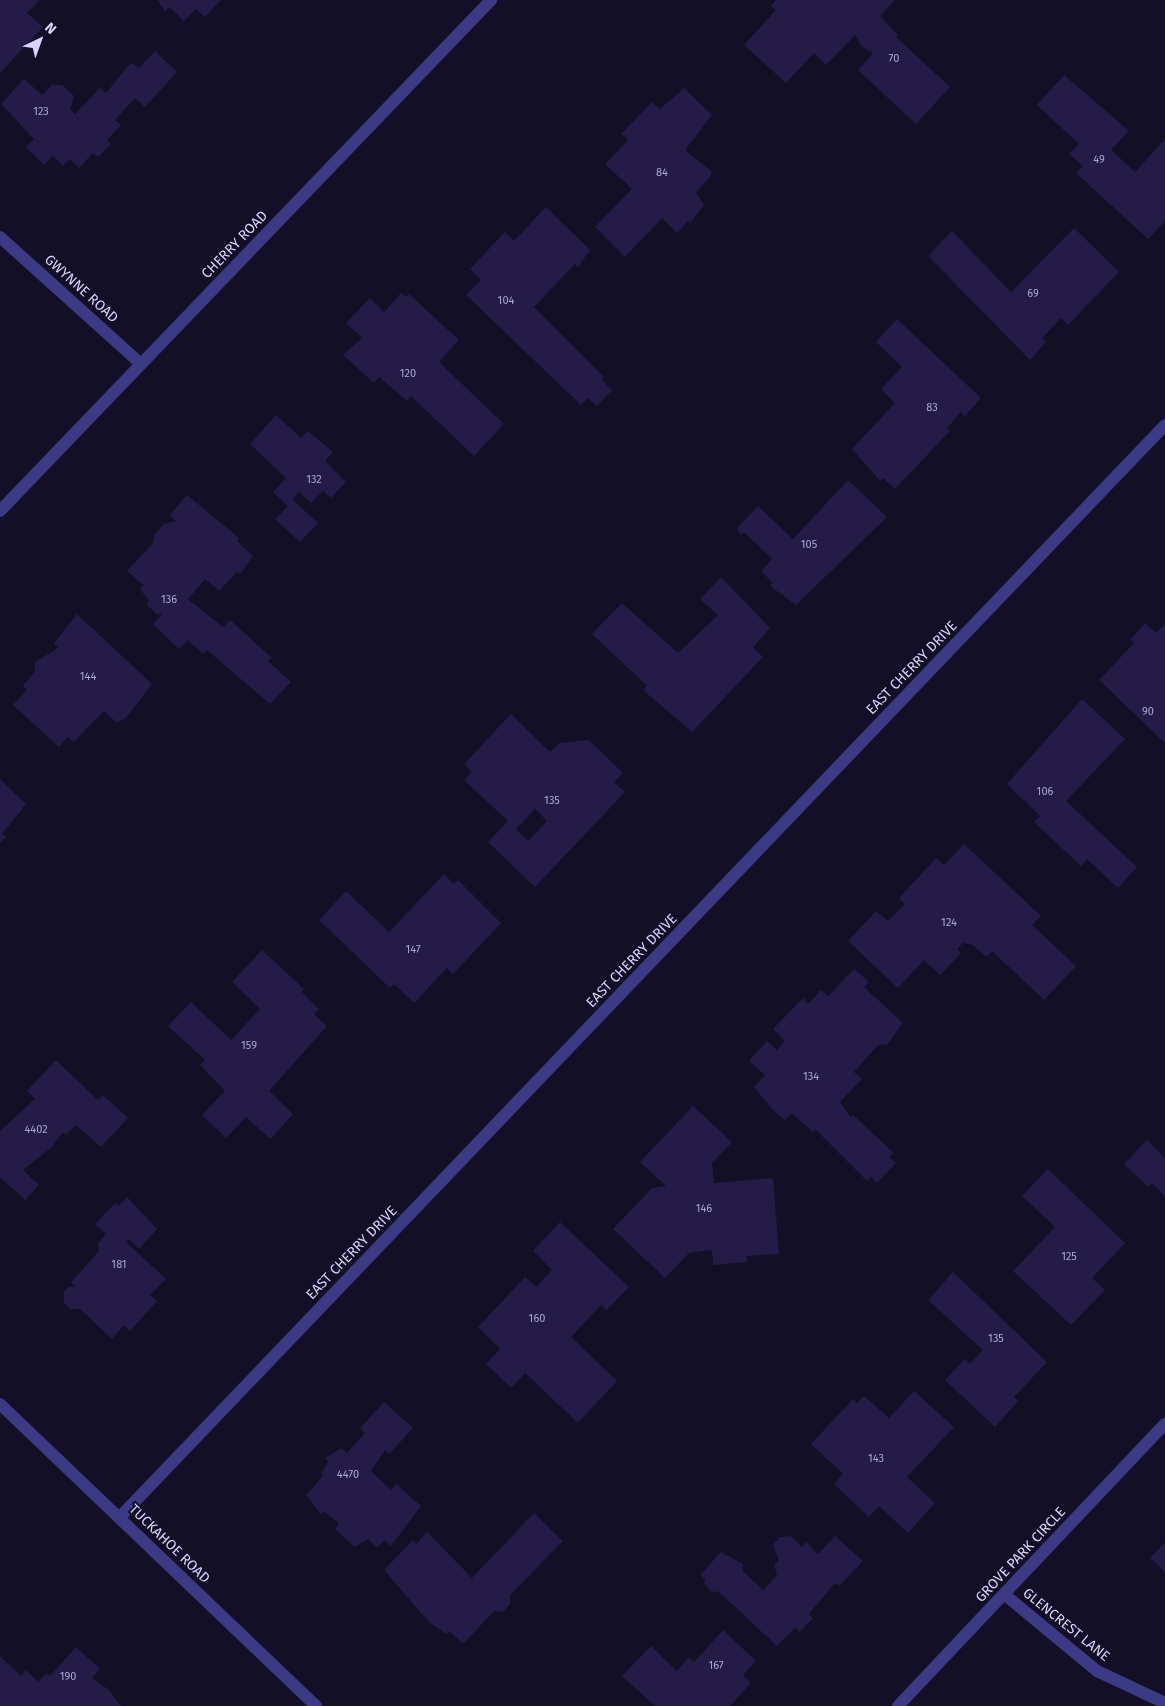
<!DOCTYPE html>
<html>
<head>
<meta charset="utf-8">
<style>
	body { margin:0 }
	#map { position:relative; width:1165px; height:1706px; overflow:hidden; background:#130f26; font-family:"Fira Sans",sans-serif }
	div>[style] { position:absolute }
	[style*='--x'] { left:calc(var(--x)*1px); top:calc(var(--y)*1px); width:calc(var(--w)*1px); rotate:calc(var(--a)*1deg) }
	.building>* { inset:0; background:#241b47 }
	.street>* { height:12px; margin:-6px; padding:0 6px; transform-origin:6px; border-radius:6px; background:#3d3a85 }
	span { translate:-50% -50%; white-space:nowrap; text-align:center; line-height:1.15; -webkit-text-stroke:4px #130f26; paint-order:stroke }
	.number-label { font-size:11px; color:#aca6d1 }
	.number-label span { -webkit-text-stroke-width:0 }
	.street-label { font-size:14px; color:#d9d4ff }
	.north { position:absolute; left:15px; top:15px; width:50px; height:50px; -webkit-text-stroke:4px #130f26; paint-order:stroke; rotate:42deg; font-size:14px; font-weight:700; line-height:20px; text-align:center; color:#d9d4ff }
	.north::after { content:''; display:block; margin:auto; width:18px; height:22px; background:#d9d4ff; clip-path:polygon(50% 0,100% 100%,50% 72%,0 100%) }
</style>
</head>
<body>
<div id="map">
	<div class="building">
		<i style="clip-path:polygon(0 0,40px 0,27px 13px,43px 27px,0 73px)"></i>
		<i style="clip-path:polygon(157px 0,221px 0,205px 17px,196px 9px,184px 21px,169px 7px,165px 11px)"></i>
		<i style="clip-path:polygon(776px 0,895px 0,880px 16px,898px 35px,896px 37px,950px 87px,916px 124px,858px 70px,873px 53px,862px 47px,855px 35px,826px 65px,814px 53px,786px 83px,744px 45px,776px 10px,771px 6px)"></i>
		<i style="clip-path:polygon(155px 51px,177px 72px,145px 107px,135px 98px,115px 120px,121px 125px,107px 140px,111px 144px,98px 157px,93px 153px,79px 168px,70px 159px,63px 166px,53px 156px,44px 165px,26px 147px,34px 139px,1px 104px,24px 79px,42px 95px,52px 85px,62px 85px,74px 96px,70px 109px,75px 114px,100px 88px,106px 93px,129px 65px,133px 63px,139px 68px)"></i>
		<i style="clip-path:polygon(1064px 75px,1129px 131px,1111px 150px,1135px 172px,1165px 139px,1165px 221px,1148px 239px,1076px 173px,1083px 166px,1069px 154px,1079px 144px,1037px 105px)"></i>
		<i style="clip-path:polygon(684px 88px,712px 115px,685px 150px,711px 171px,711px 176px,696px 192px,704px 205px,690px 223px,688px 221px,677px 233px,662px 218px,625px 257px,595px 227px,632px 189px,605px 164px,628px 140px,621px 134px,652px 102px,660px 109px)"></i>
		<i style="clip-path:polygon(546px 207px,590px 250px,578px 267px,575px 264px,534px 307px,604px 377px,602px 380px,612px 390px,597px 406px,588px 398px,581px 405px,466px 295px,481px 280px,470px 269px,505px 232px,514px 241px)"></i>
		<i style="clip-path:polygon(1074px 228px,1119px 272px,1068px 325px,1061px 318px,1042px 338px,1046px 342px,1030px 360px,928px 256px,952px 231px,1011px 292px)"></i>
		<i style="clip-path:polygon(401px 293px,406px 297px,409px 294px,459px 340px,439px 362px,504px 424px,474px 456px,411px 396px,407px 401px,379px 377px,374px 383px,343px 355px,362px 338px,346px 323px,370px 298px,384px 312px)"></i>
		<i style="clip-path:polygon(897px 319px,981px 398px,965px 416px,961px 412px,947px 428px,950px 431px,895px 489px,883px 478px,880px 481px,852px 449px,895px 403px,881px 389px,902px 367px,876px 342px)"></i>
		<i style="clip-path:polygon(276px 415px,301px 438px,308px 431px,333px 452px,325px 461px,346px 482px,331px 498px,323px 491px,311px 503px,299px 492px,292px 499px,318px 523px,300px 542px,275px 519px,288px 506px,273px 492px,286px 478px,250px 444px)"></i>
		<i style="clip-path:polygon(848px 480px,887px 517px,796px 605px,770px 586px,773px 583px,761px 571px,772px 559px,744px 532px,741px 535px,737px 530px,738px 527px,758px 506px,793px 539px)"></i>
		<i style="clip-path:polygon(187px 495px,239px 538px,237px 541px,253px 556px,240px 574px,237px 572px,219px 591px,205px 579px,188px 599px,223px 627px,230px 620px,272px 658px,268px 661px,291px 682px,270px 704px,207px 650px,203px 654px,188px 640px,179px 649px,153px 624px,163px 613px,158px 615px,146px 604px,149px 601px,140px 589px,143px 585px,127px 571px,153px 543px,154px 535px,164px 524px,176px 521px,170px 515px)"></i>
		<i style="clip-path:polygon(721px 577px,770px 628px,753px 647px,763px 657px,692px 732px,643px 690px,647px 686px,592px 634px,622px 603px,678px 653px,718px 615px,700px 599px)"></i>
		<i style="clip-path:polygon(77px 614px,152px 684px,126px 718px,117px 723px,104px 711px,74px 742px,68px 737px,59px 747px,13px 705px,27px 690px,23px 686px,35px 671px,35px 662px,58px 648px,54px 643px)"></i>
		<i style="clip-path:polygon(1145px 623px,1156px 633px,1165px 624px,1165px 743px,1099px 680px,1134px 643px,1130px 640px)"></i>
		<i style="clip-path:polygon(1082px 699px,1125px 739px,1066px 801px,1137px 867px,1118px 888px,1087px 859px,1081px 866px,1034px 822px,1040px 816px,1007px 784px)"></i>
		<i style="clip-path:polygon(evenodd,511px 714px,550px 752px,559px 743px,589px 740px,623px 773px,614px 782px,625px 792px,535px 887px,488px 842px,508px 821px,464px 780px,472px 772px,464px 764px,511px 714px,535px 809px,547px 821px,528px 841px,516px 829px,535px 809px)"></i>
		<i style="clip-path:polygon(0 779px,26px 804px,2px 834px,6px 837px,0 843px)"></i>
		<i style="clip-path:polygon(964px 844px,1041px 916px,1032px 925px,1076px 966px,1044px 1000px,992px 951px,986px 957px,973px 945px,963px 943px,957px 949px,961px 953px,940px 975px,924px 960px,898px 988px,848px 941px,876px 911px,888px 921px,905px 904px,899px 898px,936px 858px,944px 865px)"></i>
		<i style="clip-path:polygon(444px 874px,454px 884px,458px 880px,501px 923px,453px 974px,447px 968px,414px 1003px,394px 984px,390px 988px,319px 920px,346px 891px,389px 932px)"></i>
		<i style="clip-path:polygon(262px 950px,304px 989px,302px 992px,319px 1009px,314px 1014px,327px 1026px,269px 1091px,293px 1114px,270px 1139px,246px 1117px,226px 1138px,202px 1115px,225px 1091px,200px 1065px,205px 1060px,168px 1026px,191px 1002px,231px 1040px,260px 1009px,232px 982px)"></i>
		<i style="clip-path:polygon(854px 969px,869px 982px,864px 987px,903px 1023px,888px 1044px,878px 1045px,854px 1072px,862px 1079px,840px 1102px,851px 1117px,853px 1115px,894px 1153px,889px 1157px,896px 1163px,877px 1183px,871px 1177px,867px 1181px,815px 1129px,813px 1132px,792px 1113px,785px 1120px,772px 1109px,754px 1087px,765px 1075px,749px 1061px,767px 1041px,777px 1050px,785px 1041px,773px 1029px,803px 998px,808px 1004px,821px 990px,828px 996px)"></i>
		<i style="clip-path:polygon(56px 1060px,98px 1100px,103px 1095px,128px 1118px,101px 1147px,76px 1125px,66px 1135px,63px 1132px,52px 1147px,23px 1170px,39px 1185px,25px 1200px,0 1177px,0 1131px,35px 1099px,27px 1091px)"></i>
		<i style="clip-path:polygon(693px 1106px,732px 1142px,712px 1163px,714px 1183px,773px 1178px,779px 1254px,746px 1256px,747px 1262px,713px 1265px,712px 1250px,689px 1253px,665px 1278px,613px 1229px,652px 1188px,666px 1186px,640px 1162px)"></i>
		<i style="clip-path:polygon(1147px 1140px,1165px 1158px,1165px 1196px,1152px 1183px,1148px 1187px,1124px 1164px)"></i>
		<i style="clip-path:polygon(1048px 1169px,1125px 1243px,1092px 1278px,1105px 1290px,1071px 1325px,1013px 1271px,1055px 1227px,1022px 1196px)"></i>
		<i style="clip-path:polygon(127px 1197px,157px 1229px,139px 1249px,129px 1239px,126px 1242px,166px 1279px,150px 1295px,157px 1301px,130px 1331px,124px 1325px,112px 1339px,80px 1309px,70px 1309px,64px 1303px,64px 1292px,68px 1287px,76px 1287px,71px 1282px,99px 1251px,98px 1243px,106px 1234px,95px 1224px,115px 1203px,119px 1206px)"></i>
		<i style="clip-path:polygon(560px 1222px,629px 1287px,607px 1310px,601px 1305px,571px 1337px,617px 1381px,578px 1423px,525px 1373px,511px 1388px,486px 1364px,500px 1349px,478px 1327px,525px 1277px,536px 1287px,552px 1270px,533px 1251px)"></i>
		<i style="clip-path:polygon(953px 1272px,1047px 1362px,1014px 1397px,1018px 1401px,995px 1427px,945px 1380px,965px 1359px,970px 1364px,983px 1350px,928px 1300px)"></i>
		<i style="clip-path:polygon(914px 1391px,954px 1427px,907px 1477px,935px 1503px,908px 1533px,879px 1506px,869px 1517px,834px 1484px,843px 1474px,811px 1444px,853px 1399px,857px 1403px,864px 1396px,889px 1418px)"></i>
		<i style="clip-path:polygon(384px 1402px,413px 1428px,389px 1454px,385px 1450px,371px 1471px,391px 1490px,396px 1484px,421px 1506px,391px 1546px,385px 1540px,377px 1548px,368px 1539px,355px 1547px,335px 1529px,339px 1524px,324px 1511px,321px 1514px,306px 1495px,323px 1476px,321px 1474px,328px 1462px,325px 1458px,341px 1448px,347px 1453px,365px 1433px,360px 1428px)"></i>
		<i style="clip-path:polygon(534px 1513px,563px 1541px,510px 1595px,510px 1604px,503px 1612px,494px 1611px,463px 1644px,449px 1631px,446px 1634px,429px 1622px,384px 1570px,413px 1540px,416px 1544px,427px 1532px,472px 1578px)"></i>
		<i style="clip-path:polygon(791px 1536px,802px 1547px,806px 1542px,818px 1554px,835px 1536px,863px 1561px,840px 1585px,834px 1584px,809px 1614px,813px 1618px,800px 1632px,795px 1628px,777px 1646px,718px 1591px,713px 1593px,704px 1584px,705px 1579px,700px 1575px,721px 1552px,743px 1564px,743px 1571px,763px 1590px,777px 1575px,774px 1565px,779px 1560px,773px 1545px,780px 1537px)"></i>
		<i style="clip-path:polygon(1165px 1542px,1165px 1572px,1150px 1558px)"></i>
		<i style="clip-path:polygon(723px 1630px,756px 1661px,743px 1675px,751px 1683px,730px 1706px,655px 1706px,622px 1676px,651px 1646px,677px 1671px,689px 1657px,694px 1662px)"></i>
		<i style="clip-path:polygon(76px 1647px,100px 1669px,92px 1678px,109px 1690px,121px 1706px,0 1706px,0 1656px,21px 1676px,26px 1670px,38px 1682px,46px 1673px,50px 1676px)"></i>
	</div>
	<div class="street">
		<i style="--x:0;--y:237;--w:190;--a:42"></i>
		<i style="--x:0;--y:511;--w:709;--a:-46.14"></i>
		<i style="--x:0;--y:1404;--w:437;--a:43.7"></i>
		<i style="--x:120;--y:1517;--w:1511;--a:-46.26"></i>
		<i style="--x:1004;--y:1594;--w:121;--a:39.6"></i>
		<i style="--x:1097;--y:1671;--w:75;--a:25.2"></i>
		<i style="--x:898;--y:1706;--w:388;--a:-46.6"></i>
	</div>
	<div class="number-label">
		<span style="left:894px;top:59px">70</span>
		<span style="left:41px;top:112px">123</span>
		<span style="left:1099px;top:160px">49</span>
		<span style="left:662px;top:173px">84</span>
		<span style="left:1033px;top:294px">69</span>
		<span style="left:506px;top:301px">104</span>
		<span style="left:408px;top:374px">120</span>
		<span style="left:932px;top:408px">83</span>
		<span style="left:314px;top:480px">132</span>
		<span style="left:809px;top:545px">105</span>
		<span style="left:169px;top:600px">136</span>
		<span style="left:88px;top:677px">144</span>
		<span style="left:1148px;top:712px">90</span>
		<span style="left:1045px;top:792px">106</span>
		<span style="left:552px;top:801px">135</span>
		<span style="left:949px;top:923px">124</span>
		<span style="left:413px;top:950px">147</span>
		<span style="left:249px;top:1046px">159</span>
		<span style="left:811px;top:1077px">134</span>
		<span style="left:36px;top:1130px">4402</span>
		<span style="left:704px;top:1209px">146</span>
		<span style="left:1069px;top:1257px">125</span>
		<span style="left:119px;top:1265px">181</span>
		<span style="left:537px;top:1319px">160</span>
		<span style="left:996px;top:1339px">135</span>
		<span style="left:876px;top:1459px">143</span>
		<span style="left:348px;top:1475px">4470</span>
		<span style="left:716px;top:1666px">167</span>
		<span style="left:68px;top:1677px">190</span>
	</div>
	<div class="street-label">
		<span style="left:235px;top:245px;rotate:-46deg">CHERRY ROAD</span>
		<span style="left:81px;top:289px;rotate:42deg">GWYNNE ROAD</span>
		<span style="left:912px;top:668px;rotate:-46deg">EAST CHERRY DRIVE</span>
		<span style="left:632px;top:961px;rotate:-46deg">EAST CHERRY DRIVE</span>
		<span style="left:352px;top:1253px;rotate:-46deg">EAST CHERRY DRIVE</span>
		<span style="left:169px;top:1544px;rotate:44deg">TUCKAHOE ROAD</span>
		<span style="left:1021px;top:1555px;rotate:-47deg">GROVE PARK CIRCLE</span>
		<span style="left:1066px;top:1625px;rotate:39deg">GLENCREST LANE</span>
	</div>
	<div class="north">N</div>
</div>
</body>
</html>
